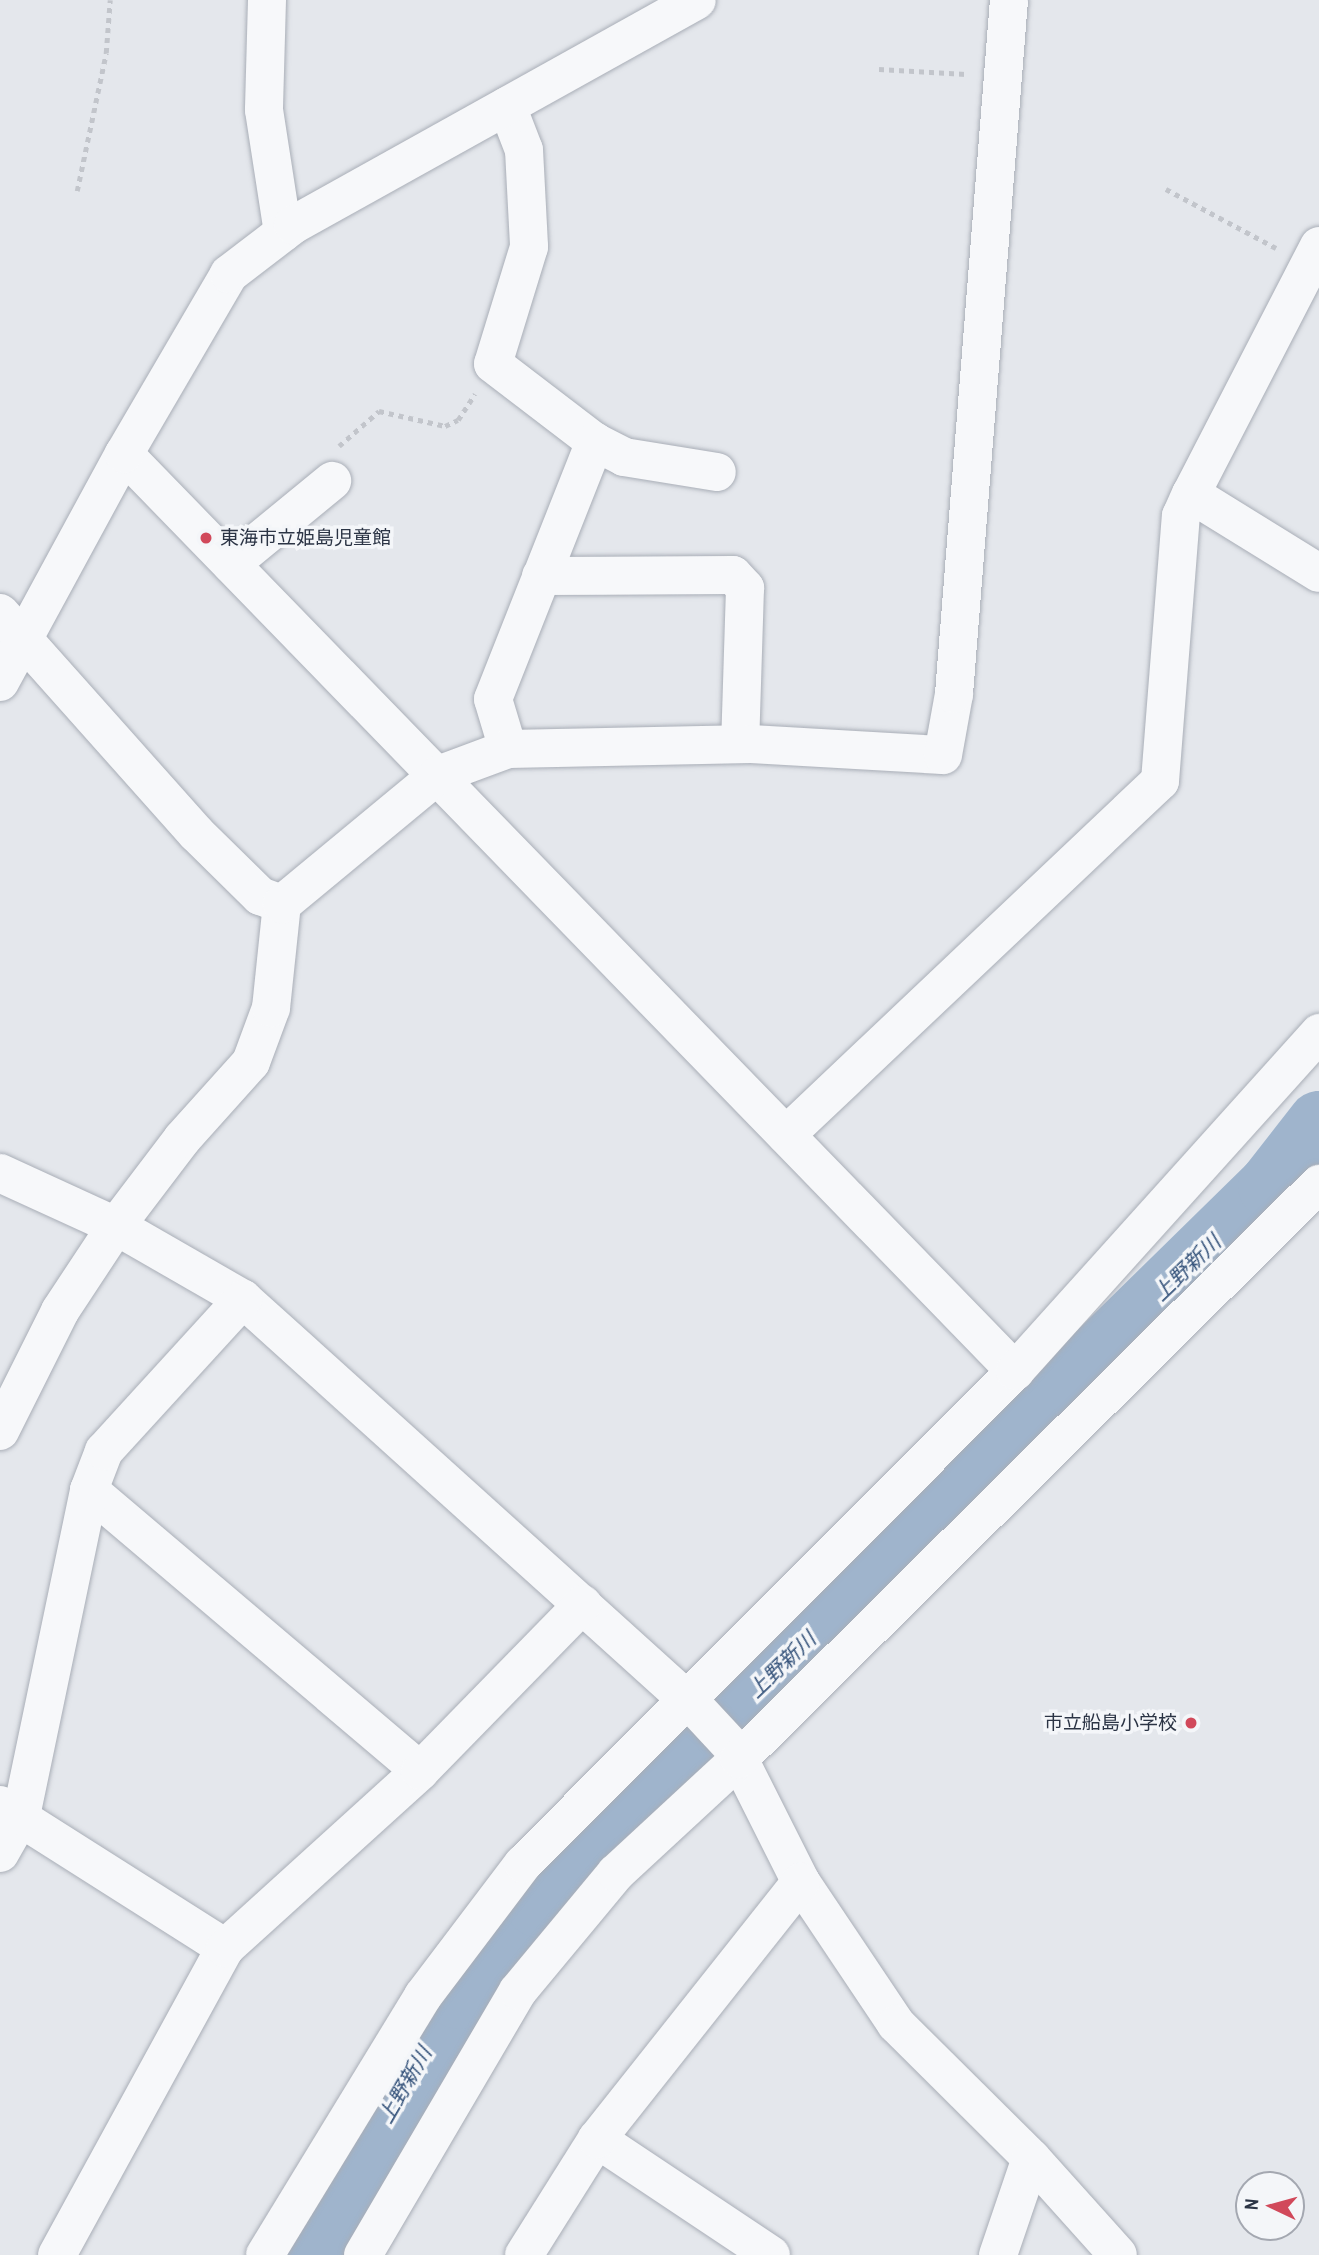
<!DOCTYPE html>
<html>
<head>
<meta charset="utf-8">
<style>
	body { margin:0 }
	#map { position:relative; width:1319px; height:2255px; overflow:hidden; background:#e4e7ec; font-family:"Archivo Narrow","Noto Sans JP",sans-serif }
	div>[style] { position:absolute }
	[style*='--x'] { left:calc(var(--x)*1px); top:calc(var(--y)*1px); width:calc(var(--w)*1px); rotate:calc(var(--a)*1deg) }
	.river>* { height:65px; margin:-32.5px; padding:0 32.5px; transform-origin:32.5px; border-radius:32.5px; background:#9fb4cc }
	.path>* { height:4.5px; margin-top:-2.25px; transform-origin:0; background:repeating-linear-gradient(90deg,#c2c5cb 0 5px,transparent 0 10px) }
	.roads { filter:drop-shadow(0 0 2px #a9aeb7) drop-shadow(0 0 2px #a9aeb7) }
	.minor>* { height:38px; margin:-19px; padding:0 19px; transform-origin:19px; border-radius:19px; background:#f7f8fa }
	.dots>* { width:19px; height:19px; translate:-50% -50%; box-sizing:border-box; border:4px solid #f4f6f9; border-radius:50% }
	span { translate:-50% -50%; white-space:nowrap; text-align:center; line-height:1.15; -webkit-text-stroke:7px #f4f6f9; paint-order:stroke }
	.poi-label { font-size:19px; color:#2b3445 }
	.left { translate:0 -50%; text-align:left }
	.right { translate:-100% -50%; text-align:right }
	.water-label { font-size:21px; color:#34527a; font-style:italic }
	.north { position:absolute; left:1235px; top:2171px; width:70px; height:70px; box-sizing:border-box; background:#f4f6f9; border:2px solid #a4a8b1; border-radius:50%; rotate:275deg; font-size:19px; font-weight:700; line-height:28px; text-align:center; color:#2b3445 }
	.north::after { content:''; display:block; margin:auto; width:24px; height:32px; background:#d1495b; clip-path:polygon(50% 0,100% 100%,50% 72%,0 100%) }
</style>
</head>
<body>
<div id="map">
	<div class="river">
		<i style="--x:306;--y:2255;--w:300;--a:-59.6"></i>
		<i style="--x:458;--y:1996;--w:121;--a:-49.3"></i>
		<i style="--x:537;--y:1904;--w:1026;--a:-44.41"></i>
		<i style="--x:1270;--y:1186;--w:80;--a:-52.1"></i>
	</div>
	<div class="path">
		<i style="--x:879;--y:69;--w:87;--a:3.3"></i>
		<i style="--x:1166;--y:189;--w:125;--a:28.2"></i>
		<i style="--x:77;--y:191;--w:141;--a:-78.1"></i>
		<i style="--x:106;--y:53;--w:53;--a:-85.7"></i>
		<i style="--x:339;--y:446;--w:53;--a:-41.2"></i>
		<i style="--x:379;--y:411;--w:68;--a:12.8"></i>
		<i style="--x:445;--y:426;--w:14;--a:-25"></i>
		<i style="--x:458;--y:420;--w:31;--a:-57"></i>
	</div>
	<div class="roads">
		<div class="minor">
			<i style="--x:267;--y:0;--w:110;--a:91.6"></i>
			<i style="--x:264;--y:110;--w:124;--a:81.2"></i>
			<i style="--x:507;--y:106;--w:47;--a:68.9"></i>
			<i style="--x:524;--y:150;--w:97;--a:87"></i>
			<i style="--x:529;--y:247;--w:122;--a:107.1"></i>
			<i style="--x:493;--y:364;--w:128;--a:37.4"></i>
			<i style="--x:595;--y:442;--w:33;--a:27"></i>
			<i style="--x:624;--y:457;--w:94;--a:9.2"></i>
			<i style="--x:1319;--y:246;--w:279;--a:117.3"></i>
			<i style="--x:1191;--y:494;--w:150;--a:31.7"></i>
			<i style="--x:124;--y:454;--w:1279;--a:45.82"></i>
			<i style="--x:231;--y:564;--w:131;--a:-39.4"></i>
			<i style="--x:541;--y:576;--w:192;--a:-0.3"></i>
			<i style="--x:733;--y:575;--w:18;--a:47"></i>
			<i style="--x:745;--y:588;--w:156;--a:91.8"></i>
			<i style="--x:0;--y:613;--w:295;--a:48.3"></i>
			<i style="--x:196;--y:833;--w:90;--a:44.5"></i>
			<i style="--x:260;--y:896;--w:23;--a:20"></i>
			<i style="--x:0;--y:682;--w:260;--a:-61.5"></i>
			<i style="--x:124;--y:454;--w:208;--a:-59.7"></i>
			<i style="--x:229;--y:274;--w:81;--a:-37.4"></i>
			<i style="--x:293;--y:225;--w:462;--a:-29.1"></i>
			<i style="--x:508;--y:749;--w:52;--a:-106.7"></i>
			<i style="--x:493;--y:699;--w:277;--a:-68.4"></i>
			<i style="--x:786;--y:1135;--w:515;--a:-43.43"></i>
			<i style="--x:1160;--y:781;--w:266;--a:-85.5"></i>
			<i style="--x:1181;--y:516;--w:24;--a:-66"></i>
			<i style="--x:0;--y:1173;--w:128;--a:24.6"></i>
			<i style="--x:116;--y:1226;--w:146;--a:29.9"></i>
			<i style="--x:243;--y:1299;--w:609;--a:42.07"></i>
			<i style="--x:695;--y:1707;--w:57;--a:47.1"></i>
			<i style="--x:734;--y:1749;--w:149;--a:63.3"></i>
			<i style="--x:801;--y:1882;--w:171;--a:56.2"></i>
			<i style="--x:896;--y:2024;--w:190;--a:44.8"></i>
			<i style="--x:1031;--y:2158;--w:130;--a:48.1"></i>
			<i style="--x:0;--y:1431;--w:134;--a:-63.4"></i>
			<i style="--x:60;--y:1311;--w:102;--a:-56.6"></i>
			<i style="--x:116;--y:1226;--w:109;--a:-52.8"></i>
			<i style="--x:182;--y:1139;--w:103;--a:-48.1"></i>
			<i style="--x:251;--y:1062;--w:58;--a:-69.7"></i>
			<i style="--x:271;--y:1008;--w:105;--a:-84"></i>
			<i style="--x:282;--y:904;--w:202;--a:-39.6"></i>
			<i style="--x:438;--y:775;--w:75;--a:-20.4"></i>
			<i style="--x:508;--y:749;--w:243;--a:-1.2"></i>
			<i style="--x:751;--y:744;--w:192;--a:3.3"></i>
			<i style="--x:943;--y:755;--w:62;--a:-79.8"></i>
			<i style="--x:954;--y:694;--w:696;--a:-85.47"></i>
			<i style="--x:89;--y:1490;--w:434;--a:40.3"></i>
			<i style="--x:0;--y:1805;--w:267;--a:32.4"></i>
			<i style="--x:0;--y:1853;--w:43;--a:-60.4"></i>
			<i style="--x:21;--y:1816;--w:333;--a:-78.2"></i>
			<i style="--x:89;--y:1490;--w:42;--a:-69"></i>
			<i style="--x:104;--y:1451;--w:206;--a:-47.6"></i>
			<i style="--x:597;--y:2139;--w:209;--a:33.7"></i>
			<i style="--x:57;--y:2255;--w:350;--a:-61.3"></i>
			<i style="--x:225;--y:1948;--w:263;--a:-42.2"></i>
			<i style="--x:420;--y:1771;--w:233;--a:-45.7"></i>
			<i style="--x:265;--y:2255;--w:303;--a:-58.6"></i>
			<i style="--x:423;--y:1996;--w:166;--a:-52.9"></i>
			<i style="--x:523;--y:1864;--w:697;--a:-45.06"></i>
			<i style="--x:1015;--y:1371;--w:455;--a:-48"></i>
			<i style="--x:363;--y:2255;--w:306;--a:-59.6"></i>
			<i style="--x:518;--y:1991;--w:153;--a:-50.3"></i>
			<i style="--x:616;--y:1873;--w:168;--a:-42.8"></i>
			<i style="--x:739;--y:1759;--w:817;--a:-44.75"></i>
			<i style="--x:524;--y:2255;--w:137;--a:-57.8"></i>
			<i style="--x:597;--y:2139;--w:328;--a:-51.6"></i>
			<i style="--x:998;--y:2255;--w:102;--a:-71.2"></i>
		</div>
	</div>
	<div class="dots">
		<i style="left:206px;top:538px;background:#d1495b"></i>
		<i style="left:1191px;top:1723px;background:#d1495b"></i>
	</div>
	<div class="poi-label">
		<span class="left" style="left:220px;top:538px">東海市立姫島児童館</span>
		<span class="right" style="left:1177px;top:1723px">市立船島小学校</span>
	</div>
	<div class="water-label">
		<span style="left:1187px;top:1268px;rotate:-44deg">上野新川</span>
		<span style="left:782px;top:1665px;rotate:-44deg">上野新川</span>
		<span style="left:405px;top:2085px;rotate:-60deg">上野新川</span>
	</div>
	<div class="north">N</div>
</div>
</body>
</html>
